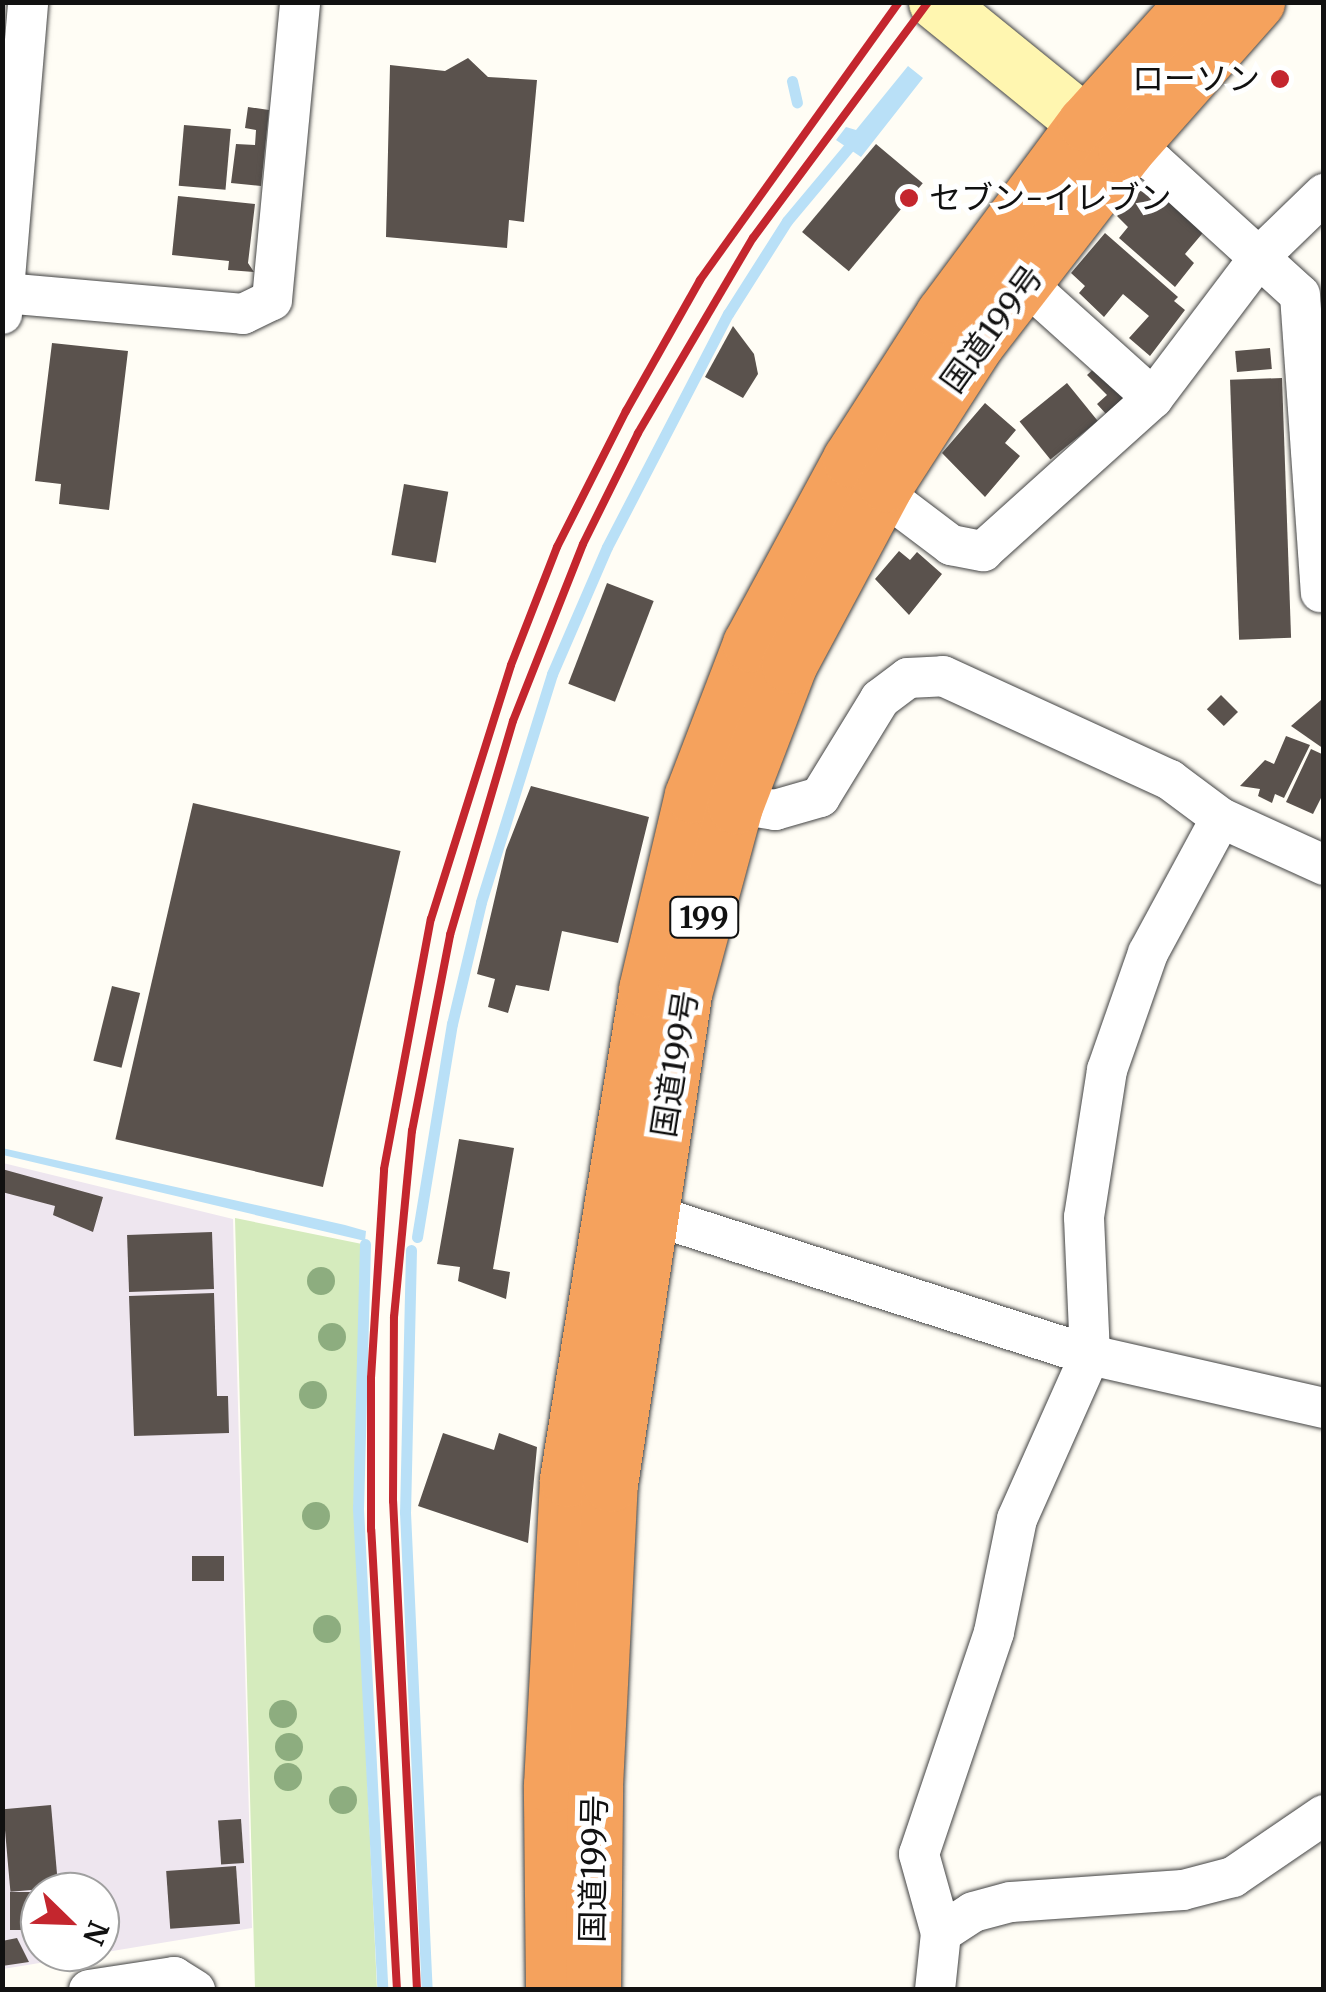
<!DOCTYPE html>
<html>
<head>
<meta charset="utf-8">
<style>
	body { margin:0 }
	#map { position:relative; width:1326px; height:1992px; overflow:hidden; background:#fffdf5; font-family:Merriweather,"Noto Sans JP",serif }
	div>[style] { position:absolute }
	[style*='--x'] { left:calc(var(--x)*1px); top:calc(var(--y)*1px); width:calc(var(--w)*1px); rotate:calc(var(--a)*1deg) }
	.industrial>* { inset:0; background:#eee6ef }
	.green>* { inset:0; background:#d5ebbd }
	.water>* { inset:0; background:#b9e0f7 }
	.stream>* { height:11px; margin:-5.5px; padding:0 5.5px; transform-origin:5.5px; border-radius:5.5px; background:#b9e0f7 }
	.building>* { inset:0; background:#5a524d; transform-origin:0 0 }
	.roads { filter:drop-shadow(0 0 2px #444) drop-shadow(0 0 2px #444) }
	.street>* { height:40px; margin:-20px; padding:0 20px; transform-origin:20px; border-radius:20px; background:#fff }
	.secondary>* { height:55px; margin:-27.5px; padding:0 27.5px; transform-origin:27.5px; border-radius:27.5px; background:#fff6b0 }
	.highway>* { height:55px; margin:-27.5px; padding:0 27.5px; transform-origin:27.5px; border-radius:27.5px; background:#f5a25d }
	.rail>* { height:8px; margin:-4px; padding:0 4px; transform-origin:4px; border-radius:4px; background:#c4262e }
	.trees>* { width:28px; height:28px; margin:-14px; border-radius:50%; background:#8dad7f }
	.dots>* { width:28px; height:28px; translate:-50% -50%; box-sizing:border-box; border:5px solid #fff; border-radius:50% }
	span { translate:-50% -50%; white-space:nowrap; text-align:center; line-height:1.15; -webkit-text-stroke:10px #fff; paint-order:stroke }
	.shield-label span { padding:2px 8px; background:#fff; border:2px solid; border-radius:8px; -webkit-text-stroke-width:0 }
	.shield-label { font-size:30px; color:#111; font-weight:700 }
	.poi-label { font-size:32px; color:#111 }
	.right { translate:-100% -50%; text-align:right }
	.left { translate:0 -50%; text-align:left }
	.street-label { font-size:32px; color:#111 }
	.frame { position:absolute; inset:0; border:5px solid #111; pointer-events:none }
	.north { position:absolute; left:20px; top:1872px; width:100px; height:100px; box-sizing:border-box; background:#fff; border:2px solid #a0a0a0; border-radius:50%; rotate:113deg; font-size:28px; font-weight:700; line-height:40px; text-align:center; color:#111 }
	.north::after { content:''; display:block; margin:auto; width:35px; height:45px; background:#c4262e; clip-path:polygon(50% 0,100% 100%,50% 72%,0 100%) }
</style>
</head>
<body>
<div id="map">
	<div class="industrial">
		<i style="clip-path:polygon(evenodd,3px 1163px,233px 1219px,252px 1928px,3px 1969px,3px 1163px,40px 1892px,100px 1892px,100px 1952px,40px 1952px,40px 1892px)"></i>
	</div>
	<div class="green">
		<i style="clip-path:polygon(235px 1218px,362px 1244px,355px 1513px,377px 1989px,255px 1989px)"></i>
	</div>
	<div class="water">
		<i style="clip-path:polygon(908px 66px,923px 78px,861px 157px,836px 140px,846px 127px,856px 130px)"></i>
		<i style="clip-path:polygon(2px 1148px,345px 1225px,366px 1231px,365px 1241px,3px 1155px)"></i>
	</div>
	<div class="stream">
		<i style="--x:792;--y:81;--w:22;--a:77"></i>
		<i style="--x:417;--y:1237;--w:216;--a:-80.7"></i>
		<i style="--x:452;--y:1024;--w:125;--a:-76.6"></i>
		<i style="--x:481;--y:902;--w:239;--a:-72.7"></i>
		<i style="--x:552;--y:674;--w:138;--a:-66.6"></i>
		<i style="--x:607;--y:547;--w:263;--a:-62.6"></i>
		<i style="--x:728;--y:314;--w:110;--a:-57.6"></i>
		<i style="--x:787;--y:221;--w:104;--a:-50.1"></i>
		<i style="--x:365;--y:1244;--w:264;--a:91.5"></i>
		<i style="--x:358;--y:1508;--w:483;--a:87.1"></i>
		<i style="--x:411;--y:1250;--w:262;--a:91.3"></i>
		<i style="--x:405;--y:1512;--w:479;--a:87.4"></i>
	</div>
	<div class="building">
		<i style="clip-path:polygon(468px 58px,488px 77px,537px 80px,524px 222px,509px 220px,507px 248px,386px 237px,390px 65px,445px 71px)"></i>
		<i style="clip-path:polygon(248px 107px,269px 110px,261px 186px,231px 183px,236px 144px,255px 145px,256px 130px,245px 128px)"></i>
		<i style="left:184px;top:125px;width:47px;height:61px;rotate:5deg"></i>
		<i style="left:876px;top:144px;width:61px;height:115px;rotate:40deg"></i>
		<i style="clip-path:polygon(1147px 184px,1156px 191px,1160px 186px,1207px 228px,1185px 254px,1194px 263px,1175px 287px,1119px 238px,1128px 227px,1117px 216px)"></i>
		<i style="clip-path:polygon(178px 196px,255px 204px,248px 263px,254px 272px,228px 270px,229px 261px,172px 255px)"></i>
		<i style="clip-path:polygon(1105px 233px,1178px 297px,1174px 301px,1185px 310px,1150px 356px,1129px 338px,1149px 316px,1123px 294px,1104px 317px,1079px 293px,1085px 286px,1071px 273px)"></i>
		<i style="clip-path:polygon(733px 326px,754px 354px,758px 374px,743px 398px,705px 377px)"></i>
		<i style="clip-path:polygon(52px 343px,128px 351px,109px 510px,59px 504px,61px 484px,35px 481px)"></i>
		<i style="left:1270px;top:348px;width:21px;height:35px;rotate:85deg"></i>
		<i style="clip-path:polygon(1097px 366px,1126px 397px,1107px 415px,1097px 404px,1107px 395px,1087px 375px)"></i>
		<i style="left:1282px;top:378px;width:260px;height:52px;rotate:88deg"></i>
		<i style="left:1067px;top:383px;width:49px;height:61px;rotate:51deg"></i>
		<i style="clip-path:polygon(985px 403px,1016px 430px,1005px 443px,1020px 456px,985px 497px,942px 453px)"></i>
		<i style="left:404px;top:484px;width:45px;height:72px;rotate:10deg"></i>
		<i style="clip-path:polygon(899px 551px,910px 560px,917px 552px,942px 574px,909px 615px,875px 579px)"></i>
		<i style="left:607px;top:583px;width:50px;height:108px;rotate:21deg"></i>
		<i style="left:1221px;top:695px;width:24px;height:20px;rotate:45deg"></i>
		<i style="clip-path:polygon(1321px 700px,1324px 702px,1324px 749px,1291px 726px)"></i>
		<i style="clip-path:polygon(1286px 736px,1310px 745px,1284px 798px,1275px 794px,1272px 803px,1258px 796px,1260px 789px,1240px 786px,1265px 760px,1274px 764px)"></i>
		<i style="clip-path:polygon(1311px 749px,1324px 755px,1324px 792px,1313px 814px,1286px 802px)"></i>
		<i style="clip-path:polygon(531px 786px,649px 817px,618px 943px,562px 931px,549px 991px,516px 985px,508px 1013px,488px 1007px,495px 979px,477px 974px,506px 850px)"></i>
		<i style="left:193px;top:803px;width:213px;height:345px;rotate:13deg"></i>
		<i style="left:112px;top:986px;width:29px;height:77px;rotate:14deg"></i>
		<i style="clip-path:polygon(459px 1139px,514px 1148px,493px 1269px,510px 1272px,506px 1299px,458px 1281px,460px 1267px,437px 1264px)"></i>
		<i style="clip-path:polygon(2px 1169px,103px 1197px,93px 1232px,53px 1215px,55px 1206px,2px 1192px)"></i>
		<i style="left:212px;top:1232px;width:57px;height:85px;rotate:88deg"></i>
		<i style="clip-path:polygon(214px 1293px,217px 1396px,228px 1396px,229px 1433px,134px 1436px,129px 1296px)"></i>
		<i style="clip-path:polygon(443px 1433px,494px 1450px,499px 1433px,537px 1447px,528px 1543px,418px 1506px)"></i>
		<i style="left:192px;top:1556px;width:32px;height:25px"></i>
		<i style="left:51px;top:1805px;width:83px;height:48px;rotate:85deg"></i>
		<i style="left:241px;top:1819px;width:44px;height:23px;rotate:86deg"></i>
		<i style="left:236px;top:1866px;width:58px;height:70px;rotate:86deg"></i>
		<i style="left:40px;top:1892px;width:38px;height:30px;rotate:90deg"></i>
		<i style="clip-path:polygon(17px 1938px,29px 1962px,2px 1966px,2px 1941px)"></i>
	</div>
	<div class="roads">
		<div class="street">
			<i style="--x:1105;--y:136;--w:55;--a:28"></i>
			<i style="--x:1154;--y:162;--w:197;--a:42.3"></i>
			<i style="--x:1300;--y:295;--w:298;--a:86"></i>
			<i style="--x:1004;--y:264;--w:200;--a:42"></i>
			<i style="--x:4;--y:293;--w:240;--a:5"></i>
			<i style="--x:243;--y:314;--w:32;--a:-26"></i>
			<i style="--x:272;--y:300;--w:299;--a:-84.6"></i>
			<i style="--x:2;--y:314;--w:313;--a:-85.2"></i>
			<i style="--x:861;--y:477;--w:113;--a:37.1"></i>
			<i style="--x:951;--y:545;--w:33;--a:11"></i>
			<i style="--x:983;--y:551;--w:229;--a:-42"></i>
			<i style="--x:1153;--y:398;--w:179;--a:-52.9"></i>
			<i style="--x:1261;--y:255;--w:88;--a:-44.1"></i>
			<i style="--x:712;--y:800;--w:64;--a:9"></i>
			<i style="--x:775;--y:810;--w:47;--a:-16.1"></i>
			<i style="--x:820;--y:797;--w:115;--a:-58.5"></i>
			<i style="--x:880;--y:699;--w:35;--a:-37"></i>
			<i style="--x:908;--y:678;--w:35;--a:-3"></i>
			<i style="--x:943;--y:676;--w:250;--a:24.6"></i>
			<i style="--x:1170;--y:780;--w:64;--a:36.7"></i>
			<i style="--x:1221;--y:818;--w:113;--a:24.5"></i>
			<i style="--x:628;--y:1207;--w:485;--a:17.8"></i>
			<i style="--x:1090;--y:1355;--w:240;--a:12.8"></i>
			<i style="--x:941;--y:1933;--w:38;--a:-33"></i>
			<i style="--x:973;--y:1912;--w:39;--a:-15"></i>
			<i style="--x:1011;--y:1902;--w:172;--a:-4"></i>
			<i style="--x:1183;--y:1890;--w:52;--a:-14.6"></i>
			<i style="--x:1233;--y:1877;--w:110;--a:-34.3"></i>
			<i style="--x:89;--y:1990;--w:86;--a:-8.7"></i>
			<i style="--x:174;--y:1977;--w:25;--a:32"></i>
			<i style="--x:935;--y:1990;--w:57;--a:-84"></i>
			<i style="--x:941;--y:1933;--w:82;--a:-105.6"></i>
			<i style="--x:919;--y:1854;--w:234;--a:-71.3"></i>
			<i style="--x:994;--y:1632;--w:115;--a:-78.5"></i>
			<i style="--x:1017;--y:1519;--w:180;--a:-66"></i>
			<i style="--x:1090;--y:1355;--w:138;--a:-92.5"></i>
			<i style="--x:1084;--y:1217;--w:149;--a:-81.1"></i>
			<i style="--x:1107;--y:1070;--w:124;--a:-70.7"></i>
			<i style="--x:1148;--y:953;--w:153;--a:-61.6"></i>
		</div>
		<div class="secondary">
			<i style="--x:936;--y:2;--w:192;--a:39.1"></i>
		</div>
		<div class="highway">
			<i style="--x:553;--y:1990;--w:205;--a:-90.6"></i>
			<i style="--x:551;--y:1785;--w:306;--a:-87"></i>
			<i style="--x:567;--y:1479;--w:496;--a:-80.8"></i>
			<i style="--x:646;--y:989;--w:199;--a:-76.7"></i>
			<i style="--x:692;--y:795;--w:162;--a:-69"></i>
			<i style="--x:750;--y:644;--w:210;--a:-61.6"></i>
			<i style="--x:850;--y:459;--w:172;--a:-57.3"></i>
			<i style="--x:943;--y:314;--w:238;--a:-53.4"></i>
			<i style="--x:1085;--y:123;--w:163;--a:-48"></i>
			<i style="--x:593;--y:1990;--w:204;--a:-89.4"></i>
			<i style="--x:595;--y:1786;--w:302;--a:-87.2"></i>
			<i style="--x:610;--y:1484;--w:500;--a:-81.4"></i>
			<i style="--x:685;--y:990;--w:191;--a:-74.8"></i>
			<i style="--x:735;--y:806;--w:151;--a:-69"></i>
			<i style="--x:789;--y:665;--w:205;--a:-61.8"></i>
			<i style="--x:886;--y:484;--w:168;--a:-57.2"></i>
			<i style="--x:977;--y:343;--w:244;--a:-52.3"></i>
			<i style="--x:1126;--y:150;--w:198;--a:-48.5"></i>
		</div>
	</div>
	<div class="rail">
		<i style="--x:397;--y:1990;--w:461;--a:-93.2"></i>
		<i style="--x:371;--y:1530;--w:152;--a:-90"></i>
		<i style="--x:371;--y:1378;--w:209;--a:-86.4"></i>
		<i style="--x:384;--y:1169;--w:254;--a:-79.4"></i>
		<i style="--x:431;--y:919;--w:266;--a:-72.5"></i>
		<i style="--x:511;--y:665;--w:127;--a:-68.7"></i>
		<i style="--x:557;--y:547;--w:153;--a:-63.1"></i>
		<i style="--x:626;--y:411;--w:150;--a:-60.5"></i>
		<i style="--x:700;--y:280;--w:342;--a:-54.4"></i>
		<i style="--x:417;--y:1990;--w:490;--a:-92.8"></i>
		<i style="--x:393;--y:1501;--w:184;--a:-89.7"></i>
		<i style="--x:394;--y:1317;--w:187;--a:-84.5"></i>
		<i style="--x:412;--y:1131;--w:200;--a:-79"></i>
		<i style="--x:450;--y:935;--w:223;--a:-73.6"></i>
		<i style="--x:513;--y:721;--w:190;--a:-68.4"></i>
		<i style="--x:583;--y:544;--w:124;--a:-63.6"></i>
		<i style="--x:638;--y:433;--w:226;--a:-59.5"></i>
		<i style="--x:753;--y:238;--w:294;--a:-53.4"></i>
	</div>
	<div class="trees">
		<i style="left:321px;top:1281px"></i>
		<i style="left:332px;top:1337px"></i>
		<i style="left:313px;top:1395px"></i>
		<i style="left:316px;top:1516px"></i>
		<i style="left:327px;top:1629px"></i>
		<i style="left:283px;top:1714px"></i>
		<i style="left:289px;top:1747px"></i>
		<i style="left:288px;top:1777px"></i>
		<i style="left:343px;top:1800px"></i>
	</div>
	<div class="dots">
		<i style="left:1280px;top:79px;background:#c4262e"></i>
		<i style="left:909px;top:198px;background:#c4262e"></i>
	</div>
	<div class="shield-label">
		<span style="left:704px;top:917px">199</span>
	</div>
	<div class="poi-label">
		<span class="right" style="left:1260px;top:79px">ローソン</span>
		<span class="left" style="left:929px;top:198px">セブン-イレブン</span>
	</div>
	<div class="street-label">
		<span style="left:992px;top:329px;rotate:-54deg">国道199号</span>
		<span style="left:675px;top:1064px;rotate:-81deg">国道199号</span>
		<span style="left:594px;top:1869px;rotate:-89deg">国道199号</span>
	</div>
	<div class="frame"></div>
	<div class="north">N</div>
</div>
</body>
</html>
